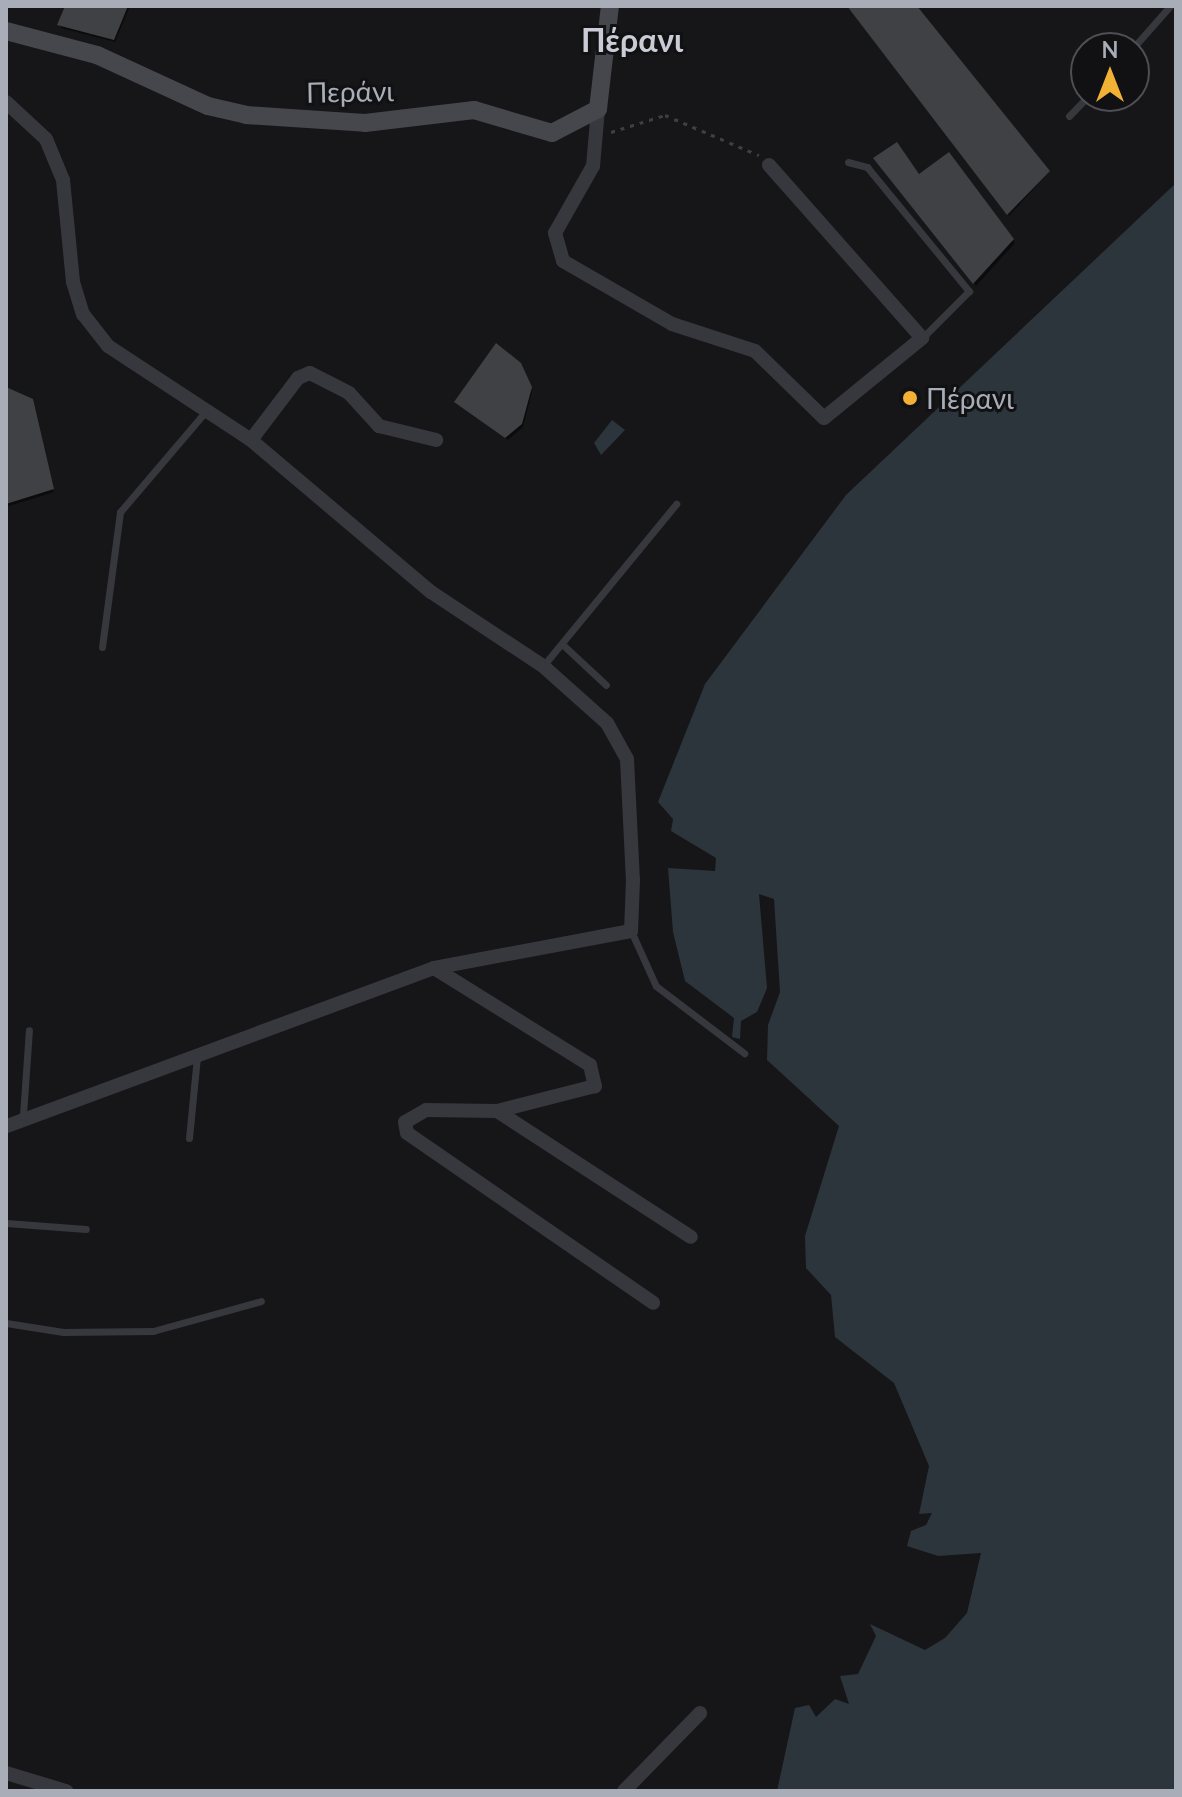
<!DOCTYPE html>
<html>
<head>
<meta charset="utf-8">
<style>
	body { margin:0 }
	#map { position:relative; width:1182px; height:1797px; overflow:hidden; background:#161618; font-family:Lato,sans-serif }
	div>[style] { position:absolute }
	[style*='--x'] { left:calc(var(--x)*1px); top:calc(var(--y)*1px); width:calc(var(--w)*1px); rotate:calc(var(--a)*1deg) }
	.water>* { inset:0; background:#2c353c }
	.shadow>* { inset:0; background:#0007 }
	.building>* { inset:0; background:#404145 }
	.path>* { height:3px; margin-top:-1.5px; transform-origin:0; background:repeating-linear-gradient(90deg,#3d3f44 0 4px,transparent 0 10px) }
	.lane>* { height:7px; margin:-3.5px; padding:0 3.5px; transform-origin:3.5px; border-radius:3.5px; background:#37383d }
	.street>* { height:14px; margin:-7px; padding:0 7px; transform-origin:7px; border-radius:7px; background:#37383d }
	.secondary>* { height:18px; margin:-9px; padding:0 9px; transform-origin:9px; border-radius:9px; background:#45474d }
	.dots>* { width:22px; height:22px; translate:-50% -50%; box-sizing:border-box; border:4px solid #111113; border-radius:50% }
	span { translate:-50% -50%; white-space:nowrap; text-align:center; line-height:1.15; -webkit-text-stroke:6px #111113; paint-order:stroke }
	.street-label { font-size:28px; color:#a8adb8 }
	.poi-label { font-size:28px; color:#a8adb8 }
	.left { translate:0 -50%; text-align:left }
	.quarter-label { font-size:32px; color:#c9ccd4; font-weight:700 }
	.frame { position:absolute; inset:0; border:8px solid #a8adb8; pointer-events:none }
	.north { position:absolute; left:1070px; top:32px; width:80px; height:80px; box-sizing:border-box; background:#111113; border:2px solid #4d4f55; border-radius:50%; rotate:0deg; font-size:22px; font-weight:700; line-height:32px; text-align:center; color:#a8adb8 }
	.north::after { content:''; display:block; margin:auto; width:28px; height:36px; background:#f2b134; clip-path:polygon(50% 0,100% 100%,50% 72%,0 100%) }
</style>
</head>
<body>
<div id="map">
	<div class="water">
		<i style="clip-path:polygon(1176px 183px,1176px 1791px,777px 1791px,795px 1708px,809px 1705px,816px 1717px,835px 1699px,849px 1704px,840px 1676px,858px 1674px,876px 1636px,870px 1624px,925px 1650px,945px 1638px,967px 1613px,981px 1553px,938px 1556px,907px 1546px,911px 1531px,926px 1525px,932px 1513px,919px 1514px,929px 1466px,894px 1383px,835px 1337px,831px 1295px,806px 1268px,805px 1236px,839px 1126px,767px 1060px,768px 1025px,780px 992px,774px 899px,759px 894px,767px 988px,757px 1012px,741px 1021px,740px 1039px,732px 1037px,734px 1018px,685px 981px,673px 932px,668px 868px,715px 871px,716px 858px,671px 831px,673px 819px,658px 802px,705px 684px,846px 495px)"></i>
		<i style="clip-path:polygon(612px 420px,625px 430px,601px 455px,594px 443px)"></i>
	</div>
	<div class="shadow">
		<i style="clip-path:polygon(67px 6px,130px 6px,115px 42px,61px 28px)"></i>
		<i style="clip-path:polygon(851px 6px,914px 6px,1049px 172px,1009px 216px)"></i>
		<i style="clip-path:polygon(877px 162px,1013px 240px,1015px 243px,976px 286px)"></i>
		<i style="clip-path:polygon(522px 368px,532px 392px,523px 427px,508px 440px,456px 403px)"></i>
		<i style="clip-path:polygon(6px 389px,33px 404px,54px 492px,6px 507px)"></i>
	</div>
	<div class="building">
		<i style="clip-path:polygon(65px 6px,128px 6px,114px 40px,57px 25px)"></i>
		<i style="clip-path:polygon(847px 6px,917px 6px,1050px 171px,1007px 215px)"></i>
		<i style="clip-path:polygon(897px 142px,919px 174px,949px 152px,1014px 239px,973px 284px,873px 158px)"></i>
		<i style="clip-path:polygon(496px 343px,521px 363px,532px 387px,522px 424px,505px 438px,454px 402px)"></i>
		<i style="clip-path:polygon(6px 387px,33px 399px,54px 489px,6px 504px)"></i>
	</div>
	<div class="path">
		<i style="--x:611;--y:132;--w:57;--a:-17.5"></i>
		<i style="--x:665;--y:115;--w:102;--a:23.1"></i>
	</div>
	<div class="lane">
		<i style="--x:1133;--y:48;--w:56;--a:-48.6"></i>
		<i style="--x:1069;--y:116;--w:28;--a:-46"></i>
		<i style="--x:848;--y:162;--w:20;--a:15"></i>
		<i style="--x:867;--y:167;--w:161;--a:50.6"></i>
		<i style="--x:969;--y:291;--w:66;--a:135"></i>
		<i style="--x:562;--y:644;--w:60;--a:43"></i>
		<i style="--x:102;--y:647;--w:136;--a:-82.4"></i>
		<i style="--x:120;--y:512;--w:133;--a:-49.6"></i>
		<i style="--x:543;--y:666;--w:210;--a:-50.6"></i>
		<i style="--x:631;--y:931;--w:60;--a:65.6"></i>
		<i style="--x:656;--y:986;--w:111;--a:37.3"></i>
		<i style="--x:23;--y:1115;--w:85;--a:-86"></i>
		<i style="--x:189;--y:1138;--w:81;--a:-84.4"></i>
		<i style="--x:6;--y:1223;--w:80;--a:4.3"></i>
		<i style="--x:6;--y:1323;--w:58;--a:9"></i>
		<i style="--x:63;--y:1332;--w:90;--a:-0.6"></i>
		<i style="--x:153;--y:1331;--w:112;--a:-15.5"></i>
	</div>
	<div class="street">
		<i style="--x:6;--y:102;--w:54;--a:42.8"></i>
		<i style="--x:46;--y:139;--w:44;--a:67.5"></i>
		<i style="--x:63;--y:180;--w:102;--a:84.4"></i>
		<i style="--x:73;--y:282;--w:34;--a:73"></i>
		<i style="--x:83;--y:314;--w:41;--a:52"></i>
		<i style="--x:108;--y:346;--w:171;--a:33.3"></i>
		<i style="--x:251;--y:440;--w:236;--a:40.2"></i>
		<i style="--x:431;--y:592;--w:134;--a:33.5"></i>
		<i style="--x:543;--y:666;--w:86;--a:41.7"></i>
		<i style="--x:607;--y:723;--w:41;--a:60.9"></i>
		<i style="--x:627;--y:759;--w:121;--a:87.2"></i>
		<i style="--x:633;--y:880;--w:51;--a:92.2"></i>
		<i style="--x:631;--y:931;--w:200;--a:169.4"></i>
		<i style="--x:434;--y:968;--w:456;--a:159.7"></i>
		<i style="--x:598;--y:109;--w:57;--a:95"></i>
		<i style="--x:593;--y:166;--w:77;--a:119.6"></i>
		<i style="--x:555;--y:233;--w:29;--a:74"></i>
		<i style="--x:563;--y:261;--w:126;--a:30"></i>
		<i style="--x:672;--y:324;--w:87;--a:18"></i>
		<i style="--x:755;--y:351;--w:96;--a:44.2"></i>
		<i style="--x:824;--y:418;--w:127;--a:-39.2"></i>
		<i style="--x:922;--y:338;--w:231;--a:-131.5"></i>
		<i style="--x:251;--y:440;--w:78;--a:-52.8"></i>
		<i style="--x:298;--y:378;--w:13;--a:-23"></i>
		<i style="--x:310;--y:373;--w:44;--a:27.1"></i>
		<i style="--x:349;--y:393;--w:45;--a:47.7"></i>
		<i style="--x:379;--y:426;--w:59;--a:13.8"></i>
		<i style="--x:434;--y:968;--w:184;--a:31.9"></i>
		<i style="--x:590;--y:1065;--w:22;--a:77"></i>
		<i style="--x:595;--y:1086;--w:101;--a:165.7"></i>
		<i style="--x:497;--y:1111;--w:71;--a:-179.2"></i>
		<i style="--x:426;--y:1110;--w:24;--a:150"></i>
		<i style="--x:405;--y:1122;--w:11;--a:80"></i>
		<i style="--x:407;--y:1133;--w:299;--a:34.6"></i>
		<i style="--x:497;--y:1111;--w:231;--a:33"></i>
		<i style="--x:6;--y:1773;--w:63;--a:16.7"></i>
		<i style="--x:624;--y:1791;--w:109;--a:-45.7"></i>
	</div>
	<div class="secondary">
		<i style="--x:6;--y:31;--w:94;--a:14.8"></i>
		<i style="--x:97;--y:55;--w:122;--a:24.7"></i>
		<i style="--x:208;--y:106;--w:39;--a:13"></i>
		<i style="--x:246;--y:115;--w:119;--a:3.8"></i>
		<i style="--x:365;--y:123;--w:110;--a:-6.8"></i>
		<i style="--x:474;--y:110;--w:81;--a:16.4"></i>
		<i style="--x:552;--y:133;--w:52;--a:-27.6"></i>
		<i style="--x:598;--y:109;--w:104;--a:-83.4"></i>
	</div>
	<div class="dots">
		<i style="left:910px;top:398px;background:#f2b134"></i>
	</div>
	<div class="street-label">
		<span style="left:350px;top:91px;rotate:-1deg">Περάνι</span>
	</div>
	<div class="poi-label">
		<span class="left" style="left:926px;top:398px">Πέρανι</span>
	</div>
	<div class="quarter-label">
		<span style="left:632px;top:40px">Πέρανι</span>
	</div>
	<div class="frame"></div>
	<div class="north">N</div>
</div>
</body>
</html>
